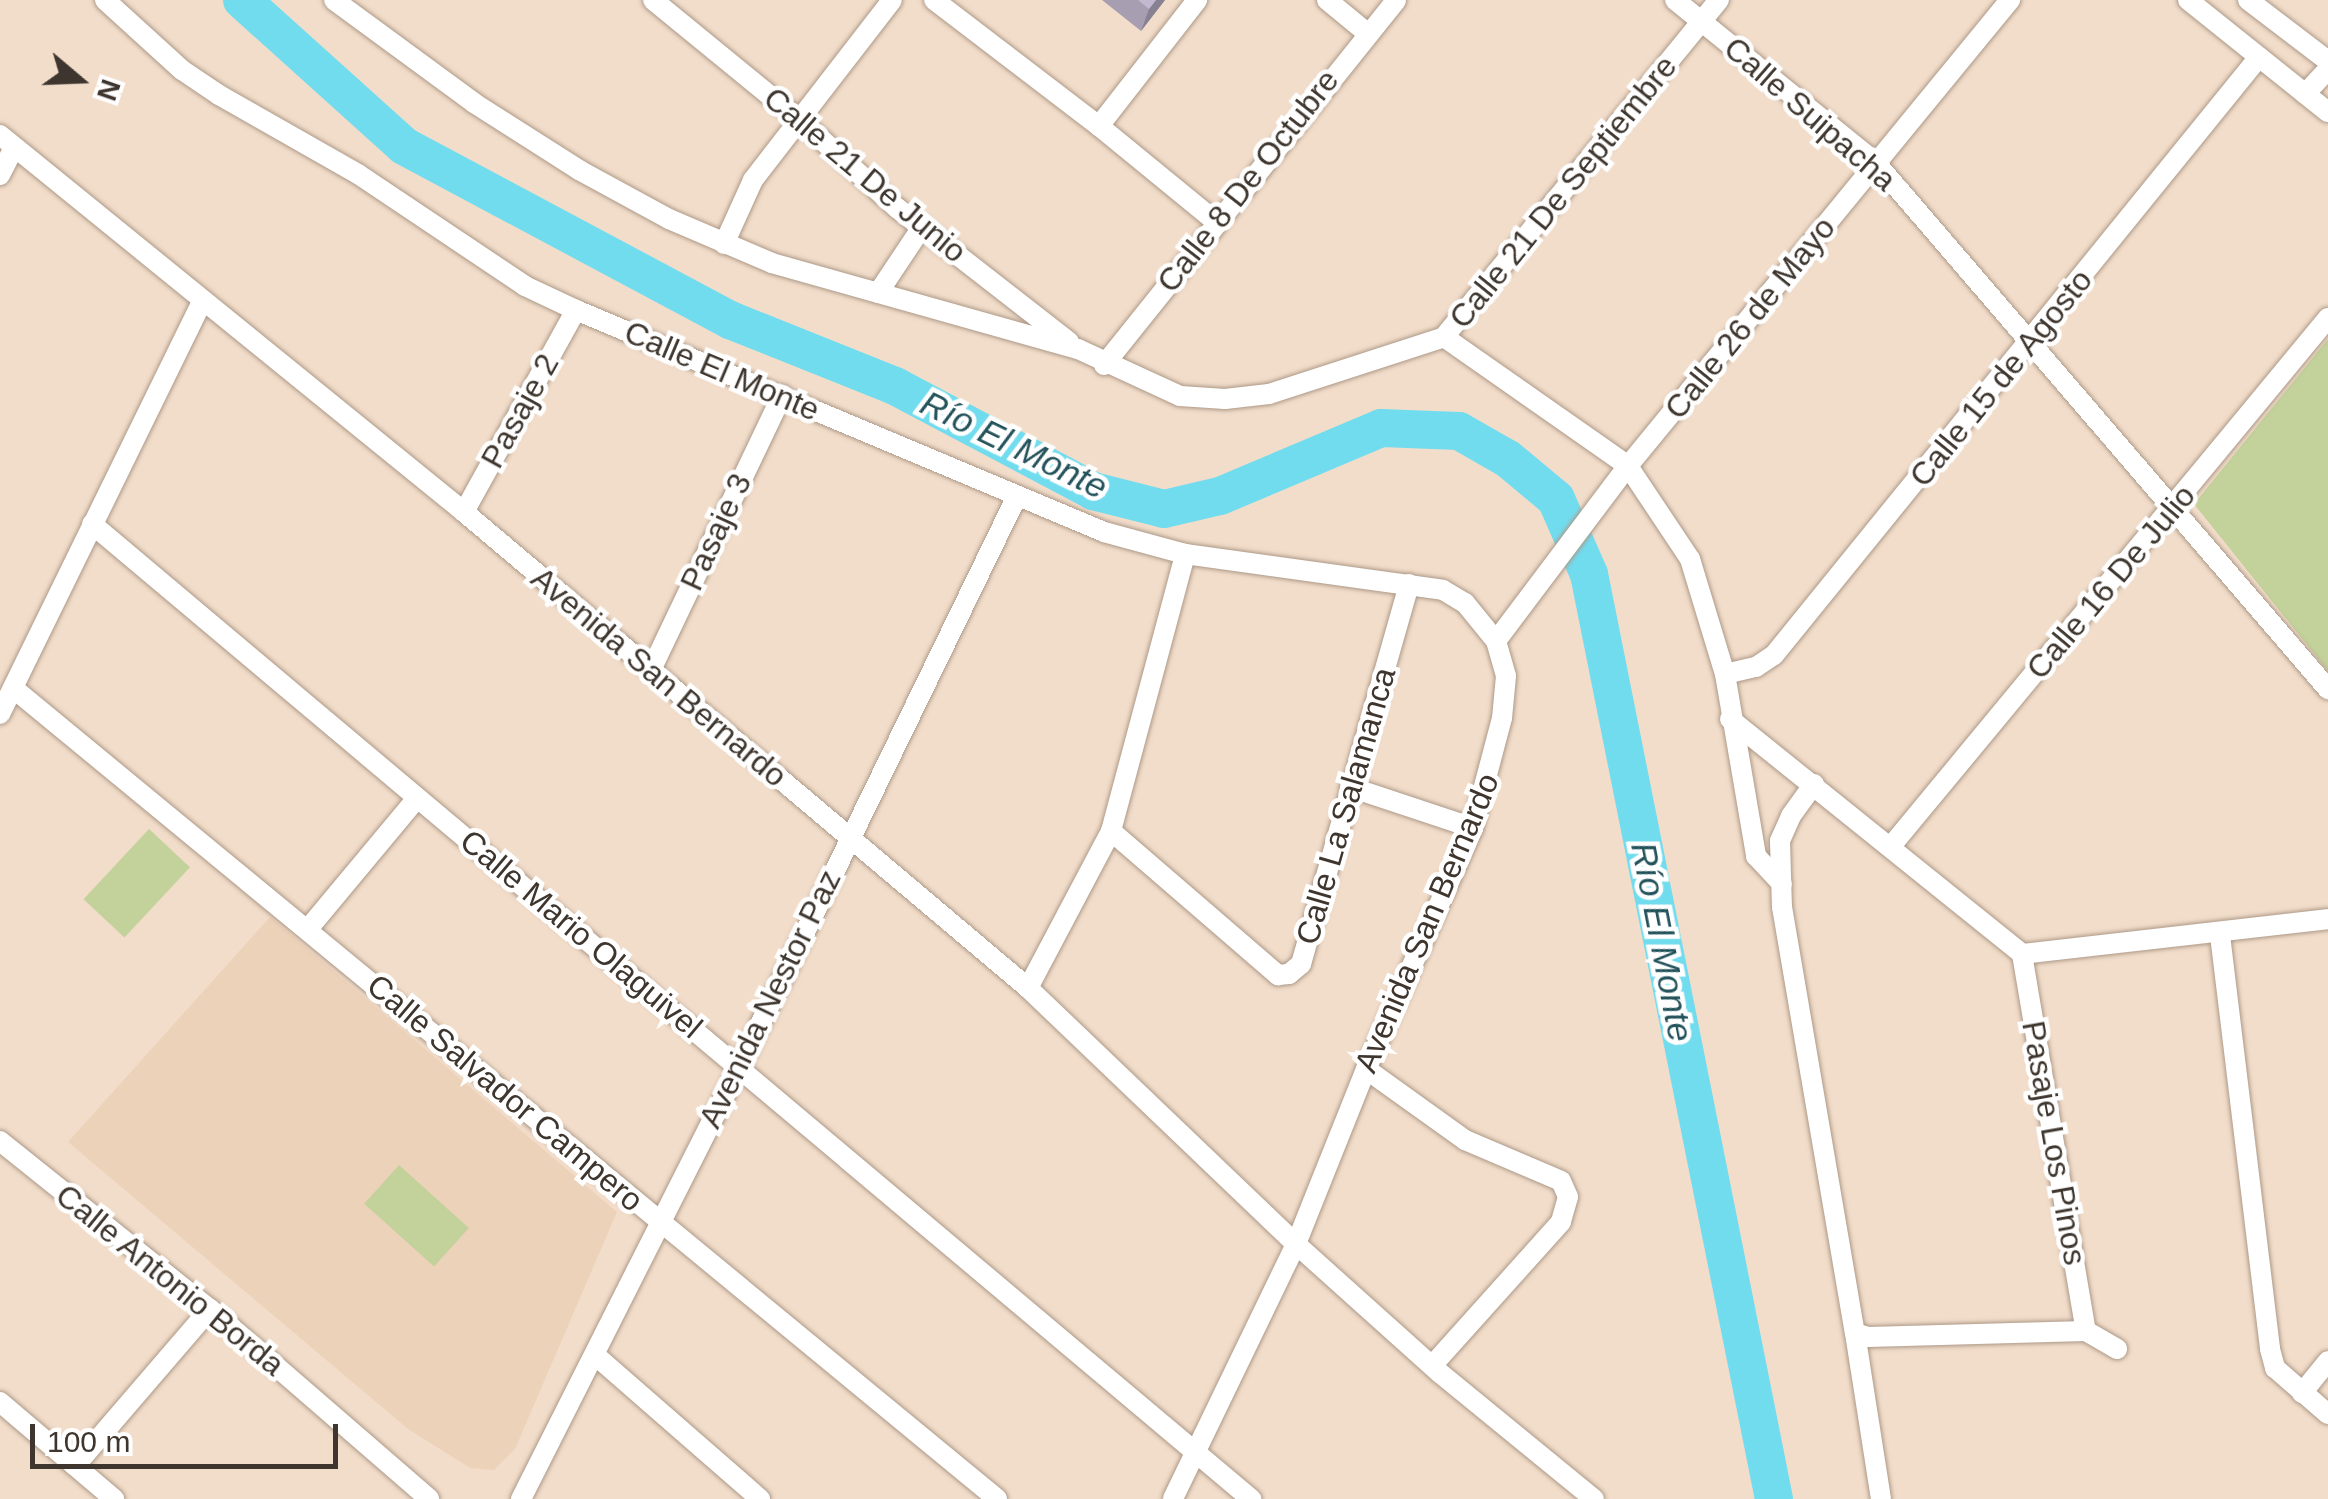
<!DOCTYPE html>
<html>
<head>
<meta charset="utf-8">
<style>
	body { margin:0 }
	#map { position:relative; width:2328px; height:1499px; overflow:hidden; background:#f2ddca; font-family:Helvetica,sans-serif }
	div>[style] { position:absolute }
	[style*='--x'] { left:calc(var(--x)*1px); top:calc(var(--y)*1px); width:calc(var(--w)*1px); rotate:calc(var(--a)*1deg) }
	.built>* { inset:0; background:#edd2ba }
	.green>* { inset:0; background:#c3d19a; transform-origin:0 0 }
	.stream>* { height:6px; margin:-3px; padding:0 3px; transform-origin:3px; border-radius:3px; background:#72dcef }
	.river>* { height:38px; margin:-19px; padding:0 19px; transform-origin:19px; border-radius:19px; background:#72dcef }
	.roads { filter:drop-shadow(0 0 2px #ad9988) drop-shadow(0 0 2px #ad9988) }
	.minor>* { height:20px; margin:-10px; padding:0 10px; transform-origin:10px; border-radius:10px; background:#fff }
	.wall>* { inset:0; background:#a79eb2 }
	.shaded-wall>* { inset:0; background:#888191 }
	.building>* { inset:0; background:#c2b8cf }
	span { translate:-50% -50%; white-space:nowrap; text-align:center; line-height:1.15; -webkit-text-stroke:9px #fff; paint-order:stroke }
	.street-label { font-size:32px; color:#3e362e }
	.water-label { font-size:35px; color:#23525b; font-style:italic }
	.north { position:absolute; left:30px; top:30px; width:100px; height:100px; -webkit-text-stroke:8px #fff; paint-order:stroke; rotate:109deg; font-size:28px; font-weight:700; line-height:40px; text-align:center; color:#3e362e }
	.north::after { content:''; display:block; margin:auto; width:35px; height:45px; background:#3e362e; clip-path:polygon(50% 0,100% 100%,50% 72%,0 100%) }
	.scale { position:absolute; left:30px; top:1424px; width:308px; height:45px; box-sizing:border-box; border:5px solid #3e362e; border-top:0; padding-left:12px; font-size:30px; line-height:35px; white-space:nowrap; color:#3e362e; -webkit-text-stroke:8px #fff; paint-order:stroke }
</style>
</head>
<body>
<div id="map">
	<div class="built">
		<i style="clip-path:polygon(270px 917px,617px 1212px,515px 1449px,494px 1470px,470px 1468px,408px 1429px,68px 1142px)"></i>
	</div>
	<div class="green">
		<i style="clip-path:polygon(2328px 339px,2328px 671px,2194px 504px)"></i>
		<i style="left:149px;top:829px;width:56px;height:96px;rotate:43deg"></i>
		<i style="left:399px;top:1165px;width:94px;height:52px;rotate:42deg"></i>
	</div>
	<div class="stream">
		<i style="--x:1771;--y:1499;--w:8;--a:-67"></i>
	</div>
	<div class="river">
		<i style="--x:242;--y:0;--w:218;--a:42"></i>
		<i style="--x:404;--y:146;--w:370;--a:28.1"></i>
		<i style="--x:730;--y:320;--w:178;--a:21.8"></i>
		<i style="--x:895;--y:386;--w:224;--a:27.9"></i>
		<i style="--x:1093;--y:491;--w:73;--a:14.2"></i>
		<i style="--x:1164;--y:509;--w:57;--a:-13.1"></i>
		<i style="--x:1220;--y:496;--w:175;--a:-22.9"></i>
		<i style="--x:1381;--y:428;--w:78;--a:2.2"></i>
		<i style="--x:1459;--y:431;--w:56;--a:29.7"></i>
		<i style="--x:1508;--y:459;--w:62;--a:39.8"></i>
		<i style="--x:1556;--y:499;--w:82;--a:66.3"></i>
		<i style="--x:1589;--y:574;--w:943;--a:78.69"></i>
	</div>
	<div class="roads">
		<div class="minor">
			<i style="--x:105;--y:0;--w:104;--a:42.3"></i>
			<i style="--x:182;--y:70;--w:45;--a:34"></i>
			<i style="--x:219;--y:95;--w:160;--a:29.6"></i>
			<i style="--x:358;--y:174;--w:201;--a:33.8"></i>
			<i style="--x:525;--y:286;--w:56;--a:25.2"></i>
			<i style="--x:576;--y:310;--w:573;--a:22.8"></i>
			<i style="--x:1104;--y:532;--w:84;--a:15.2"></i>
			<i style="--x:1185;--y:554;--w:260;--a:7.9"></i>
			<i style="--x:1443;--y:590;--w:26;--a:31"></i>
			<i style="--x:1465;--y:603;--w:49;--a:50.8"></i>
			<i style="--x:1496;--y:641;--w:36;--a:74"></i>
			<i style="--x:1506;--y:676;--w:42;--a:95.4"></i>
			<i style="--x:1502;--y:718;--w:114;--a:104.8"></i>
			<i style="--x:1473;--y:828;--w:264;--a:113.9"></i>
			<i style="--x:1366;--y:1069;--w:188;--a:111.8"></i>
			<i style="--x:1296;--y:1244;--w:283;--a:115.8"></i>
			<i style="--x:334;--y:0;--w:174;--a:36.3"></i>
			<i style="--x:474;--y:103;--w:125;--a:32.5"></i>
			<i style="--x:579;--y:170;--w:102;--a:28.6"></i>
			<i style="--x:669;--y:219;--w:112;--a:23.1"></i>
			<i style="--x:772;--y:263;--w:318;--a:15.7"></i>
			<i style="--x:1078;--y:349;--w:112;--a:24.7"></i>
			<i style="--x:1180;--y:396;--w:45;--a:3.8"></i>
			<i style="--x:1225;--y:399;--w:44;--a:-6.5"></i>
			<i style="--x:1269;--y:394;--w:184;--a:-18"></i>
			<i style="--x:1444;--y:337;--w:225;--a:35"></i>
			<i style="--x:1628;--y:466;--w:112;--a:56.3"></i>
			<i style="--x:1690;--y:559;--w:120;--a:73.1"></i>
			<i style="--x:1725;--y:674;--w:185;--a:80.3"></i>
			<i style="--x:1756;--y:856;--w:38;--a:47"></i>
			<i style="--x:653;--y:0;--w:191;--a:39.3"></i>
			<i style="--x:801;--y:121;--w:130;--a:42.2"></i>
			<i style="--x:897;--y:208;--w:218;--a:37.9"></i>
			<i style="--x:934;--y:0;--w:208;--a:37.4"></i>
			<i style="--x:1099;--y:126;--w:150;--a:39.3"></i>
			<i style="--x:1327;--y:0;--w:52;--a:39.5"></i>
			<i style="--x:1675;--y:0;--w:259;--a:39"></i>
			<i style="--x:1876;--y:163;--w:694;--a:49.33"></i>
			<i style="--x:2188;--y:0;--w:179;--a:38.7"></i>
			<i style="--x:2248;--y:0;--w:101;--a:37.3"></i>
			<i style="--x:2305;--y:94;--w:34;--a:-47"></i>
			<i style="--x:1099;--y:126;--w:160;--a:-52.1"></i>
			<i style="--x:0;--y:135;--w:598;--a:39.09"></i>
			<i style="--x:464;--y:512;--w:738;--a:40.16"></i>
			<i style="--x:1028;--y:988;--w:371;--a:43.7"></i>
			<i style="--x:1296;--y:1244;--w:193;--a:41.9"></i>
			<i style="--x:1440;--y:1373;--w:199;--a:39.3"></i>
			<i style="--x:0;--y:175;--w:31;--a:-63"></i>
			<i style="--x:724;--y:244;--w:70;--a:-65.6"></i>
			<i style="--x:753;--y:180;--w:227;--a:-52.3"></i>
			<i style="--x:878;--y:293;--w:79;--a:-56.3"></i>
			<i style="--x:1444;--y:337;--w:435;--a:-50.8"></i>
			<i style="--x:1104;--y:365;--w:467;--a:-51.3"></i>
			<i style="--x:464;--y:512;--w:231;--a:-61"></i>
			<i style="--x:92;--y:524;--w:1515;--a:40.07"></i>
			<i style="--x:1496;--y:641;--w:219;--a:-53"></i>
			<i style="--x:1628;--y:466;--w:603;--a:-50.66"></i>
			<i style="--x:651;--y:670;--w:305;--a:-64.5"></i>
			<i style="--x:1725;--y:674;--w:32;--a:-13"></i>
			<i style="--x:1756;--y:667;--w:22;--a:-34"></i>
			<i style="--x:1774;--y:655;--w:770;--a:-50.96"></i>
			<i style="--x:13;--y:688;--w:1275;--a:39.49"></i>
			<i style="--x:0;--y:714;--w:459;--a:-63.9"></i>
			<i style="--x:1730;--y:719;--w:375;--a:38.8"></i>
			<i style="--x:2022;--y:954;--w:308;--a:-6.5"></i>
			<i style="--x:1814;--y:784;--w:39;--a:126"></i>
			<i style="--x:1791;--y:816;--w:27;--a:114"></i>
			<i style="--x:1780;--y:841;--w:66;--a:88.3"></i>
			<i style="--x:1782;--y:907;--w:432;--a:80.3"></i>
			<i style="--x:1855;--y:1333;--w:14;--a:17"></i>
			<i style="--x:1868;--y:1337;--w:218;--a:-1.6"></i>
			<i style="--x:2086;--y:1331;--w:36;--a:30"></i>
			<i style="--x:1350;--y:787;--w:130;--a:18.4"></i>
			<i style="--x:1111;--y:831;--w:221;--a:40.8"></i>
			<i style="--x:1278;--y:975;--w:11;--a:-5"></i>
			<i style="--x:1289;--y:974;--w:16;--a:-40"></i>
			<i style="--x:1301;--y:964;--w:395;--a:-74.1"></i>
			<i style="--x:1892;--y:845;--w:684;--a:-50.4"></i>
			<i style="--x:308;--y:929;--w:170;--a:-50.2"></i>
			<i style="--x:2220;--y:935;--w:417;--a:83.1"></i>
			<i style="--x:2270;--y:1349;--w:20;--a:75"></i>
			<i style="--x:2275;--y:1368;--w:70;--a:41"></i>
			<i style="--x:2022;--y:954;--w:382;--a:80.4"></i>
			<i style="--x:1028;--y:988;--w:178;--a:-62.1"></i>
			<i style="--x:1111;--y:831;--w:287;--a:-75"></i>
			<i style="--x:1366;--y:1069;--w:122;--a:35.6"></i>
			<i style="--x:1465;--y:1140;--w:104;--a:23.1"></i>
			<i style="--x:1561;--y:1181;--w:17;--a:66"></i>
			<i style="--x:1568;--y:1197;--w:26;--a:106"></i>
			<i style="--x:1561;--y:1222;--w:193;--a:131.9"></i>
			<i style="--x:0;--y:1141;--w:269;--a:38.7"></i>
			<i style="--x:210;--y:1309;--w:290;--a:40.9"></i>
			<i style="--x:1855;--y:1333;--w:168;--a:81.1"></i>
			<i style="--x:595;--y:1355;--w:219;--a:41.1"></i>
			<i style="--x:2302;--y:1393;--w:41;--a:-50.9"></i>
			<i style="--x:0;--y:1402;--w:150;--a:40.4"></i>
			<i style="--x:75;--y:1466;--w:207;--a:-49.3"></i>
			<i style="--x:521;--y:1499;--w:485;--a:-63.2"></i>
			<i style="--x:740;--y:1066;--w:632;--a:-64.08"></i>
		</div>
	</div>
	<div class="wall">
		<i style="clip-path:polygon(1102px 0,1165px 0,1141px 31px)"></i>
	</div>
	<div class="shaded-wall">
		<i style="clip-path:polygon(1156px 0,1165px 0,1141px 31px,1149px 9px)"></i>
	</div>
	<div class="building">
		<i style="clip-path:polygon(1138px 0,1156px 0,1149px 9px)"></i>
	</div>
	<div class="street-label">
		<span style="left:1810px;top:114px;rotate:41deg">Calle Suipacha</span>
		<span style="left:865px;top:175px;rotate:40deg">Calle 21 De Junio</span>
		<span style="left:1248px;top:181px;rotate:-52deg">Calle 8 De Octubre</span>
		<span style="left:1563px;top:192px;rotate:-51deg">Calle 21 De Septiembre</span>
		<span style="left:1750px;top:318px;rotate:-51deg">Calle 26 de Mayo</span>
		<span style="left:722px;top:371px;rotate:23deg">Calle El Monte</span>
		<span style="left:2001px;top:378px;rotate:-51deg">Calle 15 de Agosto</span>
		<span style="left:520px;top:411px;rotate:-61deg">Pasaje 2</span>
		<span style="left:716px;top:532px;rotate:-65deg">Pasaje 3</span>
		<span style="left:2111px;top:582px;rotate:-50deg">Calle 16 De Julio</span>
		<span style="left:659px;top:677px;rotate:40deg">Avenida San Bernardo</span>
		<span style="left:1346px;top:806px;rotate:-74deg">Calle La Salamanca</span>
		<span style="left:1427px;top:923px;rotate:-67deg">Avenida San Bernardo</span>
		<span style="left:581px;top:934px;rotate:40deg">Calle Mario Olaguivel</span>
		<span style="left:770px;top:999px;rotate:-64deg">Avenida Nestor Paz</span>
		<span style="left:505px;top:1093px;rotate:40deg">Calle Salvador Campero</span>
		<span style="left:2054px;top:1143px;rotate:80deg">Pasaje Los Pinos</span>
		<span style="left:170px;top:1280px;rotate:39deg">Calle Antonio Borda</span>
	</div>
	<div class="water-label">
		<span style="left:1014px;top:445px;rotate:26deg">Río El Monte</span>
		<span style="left:1662px;top:942px;rotate:79deg">Río El Monte</span>
	</div>
	<div class="north">N</div>
	<div class="scale">100 m</div>
</div>
</body>
</html>
